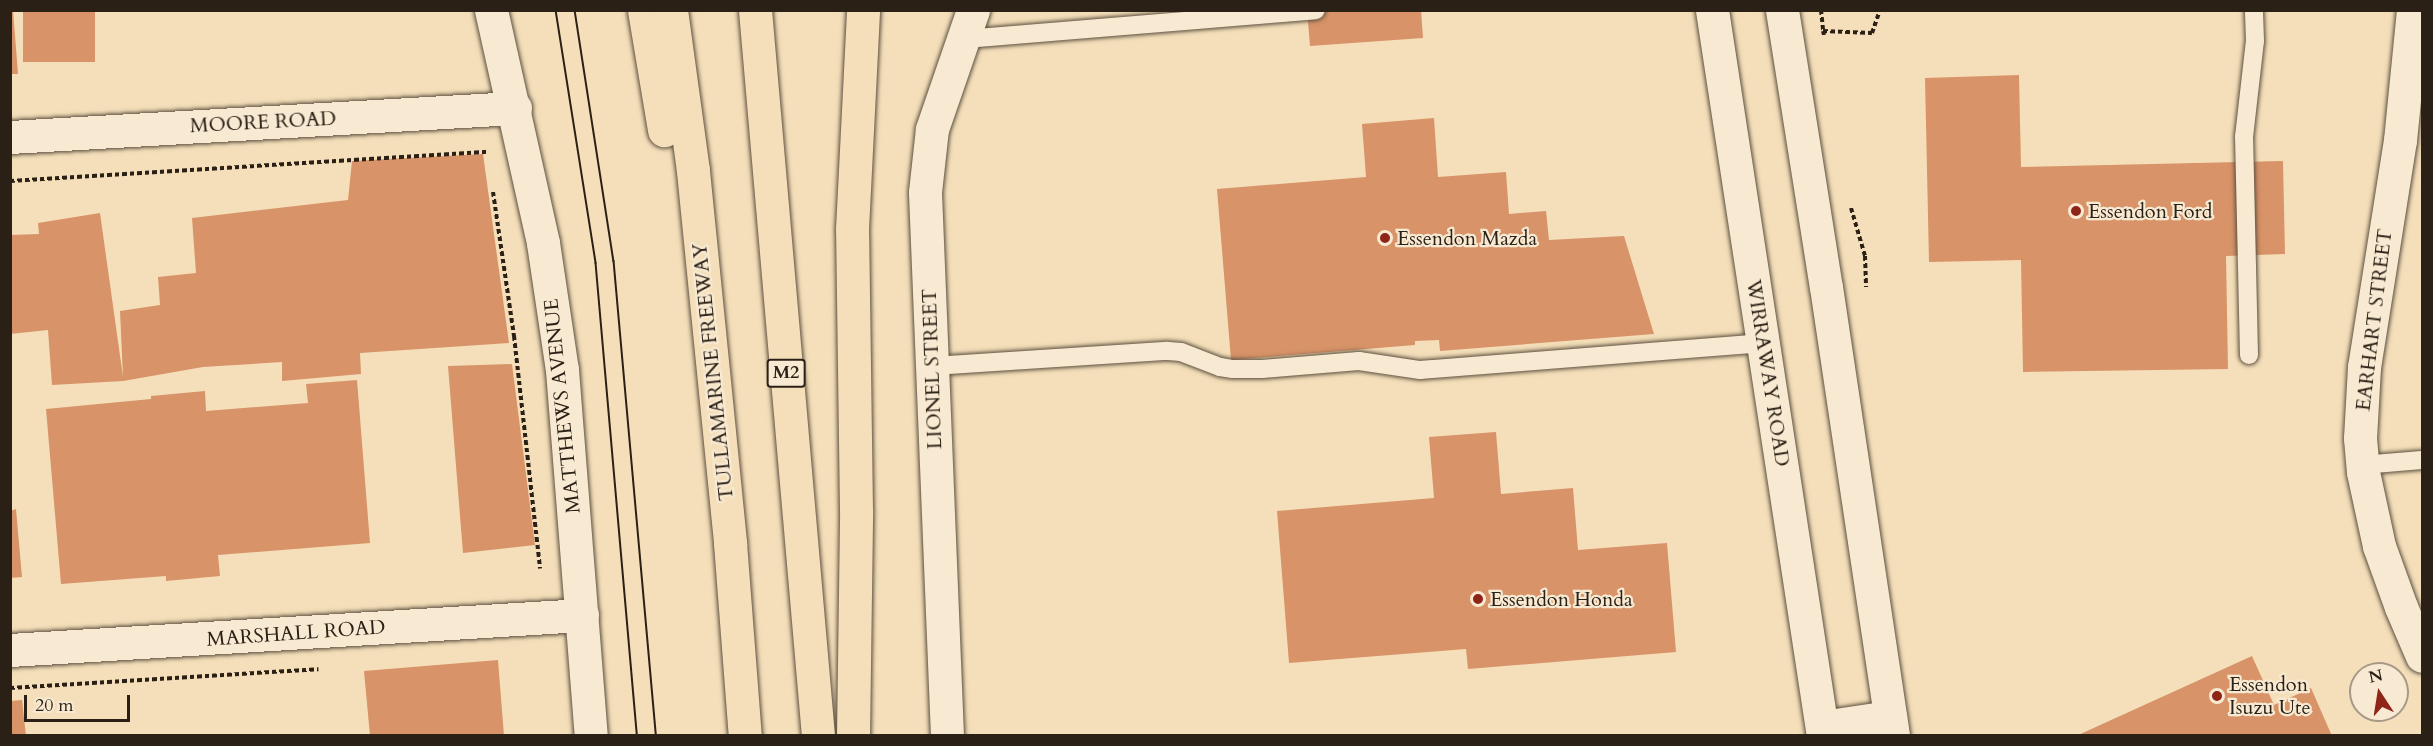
<!DOCTYPE html>
<html>
<head>
<meta charset="utf-8">
<style>
	body { margin:0 }
	#map { position:relative; width:2433px; height:746px; overflow:hidden; background:#f4dfba; font-family:Cardo,serif }
	div>[style] { position:absolute }
	[style*='--x'] { left:calc(var(--x)*1px); top:calc(var(--y)*1px); width:calc(var(--w)*1px); rotate:calc(var(--a)*1deg) }
	.building>* { inset:0; background:#d89368; transform-origin:0 0 }
	.path>* { height:4px; margin-top:-2px; transform-origin:0; background:repeating-linear-gradient(90deg,#2b2016 0 4.5px,transparent 0 7.5px) }
	.roads { filter:drop-shadow(0 0 2px #5d503f) drop-shadow(0 0 2px #5d503f) }
	.service>* { height:18px; margin:-9px; padding:0 9px; transform-origin:9px; border-radius:9px; background:#f8ead2 }
	.minor>* { height:33px; margin:-16.5px; padding:0 16.5px; transform-origin:16.5px; border-radius:16.5px; background:#f8ead2 }
	.secondary>* { height:33px; margin:-16.5px; padding:0 16.5px; transform-origin:16.5px; border-radius:16.5px; background:#f8ead2 }
	.motorway>* { height:33px; margin:-16.5px; padding:0 16.5px; transform-origin:16.5px; border-radius:16.5px; background:#f4dfba }
	.tram>* { height:1.5px; margin:-0.75px; padding:0 0.75px; transform-origin:0.75px; border-radius:0.75px; background:#2b2016 }
	.dots>* { width:16px; height:16px; translate:-50% -50%; box-sizing:border-box; border:3px solid #f8ead2; border-radius:50% }
	span { translate:-50% -50%; white-space:nowrap; text-align:center; line-height:1.15; -webkit-text-stroke:4.5px #f8ead2; paint-order:stroke }
	.shield-label span { padding:2px 4px; background:#f8ead2; border:2px solid; border-radius:4px; -webkit-text-stroke-width:0 }
	.shield-label { font-size:18px; color:#2b2016; font-weight:700 }
	.street-label { font-size:20px; color:#2b2016 }
	.poi-label { font-size:20px; color:#2b2016 }
	.left { translate:0 -50%; text-align:left }
	.frame { position:absolute; inset:0; border:12px solid #2b2016; pointer-events:none }
	.north { position:absolute; left:2349px; top:662px; width:60px; height:60px; box-sizing:border-box; background:#f8ead2; border:2px solid #a69987; border-radius:50%; rotate:348deg; font-size:16px; font-weight:700; line-height:24px; text-align:center; color:#2b2016 }
	.north::after { content:''; display:block; margin:auto; width:21px; height:27px; background:#8f2418; clip-path:polygon(50% 0,100% 100%,50% 72%,0 100%) }
	.scale { position:absolute; left:24px; top:695px; width:106px; height:27px; box-sizing:border-box; border:3px solid #2b2016; border-top:0; padding-left:8px; font-size:18px; line-height:21px; white-space:nowrap; color:#2b2016; -webkit-text-stroke:4px #f8ead2; paint-order:stroke }
</style>
</head>
<body>
<div id="map">
	<div class="building">
		<i style="clip-path:polygon(10px 10px,13px 10px,18px 74px,10px 74px)"></i>
		<i style="left:23px;top:10px;width:72px;height:52px"></i>
		<i style="clip-path:polygon(1307px 10px,1421px 10px,1423px 38px,1310px 46px)"></i>
		<i style="clip-path:polygon(2019px 75px,2021px 167px,2283px 161px,2285px 254px,2226px 256px,2228px 369px,2023px 372px,2021px 260px,1929px 262px,1925px 78px)"></i>
		<i style="clip-path:polygon(1434px 118px,1438px 177px,1506px 172px,1509px 214px,1546px 211px,1549px 240px,1624px 236px,1654px 334px,1440px 351px,1439px 340px,1415px 341px,1415px 345px,1231px 360px,1217px 189px,1366px 177px,1362px 124px)"></i>
		<i style="clip-path:polygon(483px 154px,509px 343px,360px 353px,361px 374px,282px 381px,282px 362px,203px 367px,123px 381px,52px 385px,48px 330px,10px 334px,10px 235px,39px 234px,38px 223px,100px 213px,123px 377px,120px 311px,160px 305px,158px 277px,196px 273px,192px 218px,348px 200px,352px 161px)"></i>
		<i style="clip-path:polygon(512px 364px,535px 545px,463px 553px,448px 366px)"></i>
		<i style="clip-path:polygon(357px 380px,370px 543px,218px 555px,220px 576px,166px 581px,166px 576px,61px 584px,46px 409px,151px 399px,151px 396px,205px 391px,206px 411px,308px 403px,306px 384px)"></i>
		<i style="clip-path:polygon(1496px 432px,1501px 494px,1573px 488px,1578px 550px,1667px 543px,1676px 652px,1468px 669px,1466px 649px,1289px 663px,1277px 511px,1434px 498px,1429px 437px)"></i>
		<i style="clip-path:polygon(16px 509px,22px 577px,10px 578px,10px 511px)"></i>
		<i style="clip-path:polygon(2252px 656px,2274px 705px,2311px 688px,2332px 736px,2076px 736px)"></i>
		<i style="clip-path:polygon(498px 660px,504px 736px,370px 736px,364px 671px)"></i>
		<i style="clip-path:polygon(22px 700px,26px 736px,10px 736px,10px 701px)"></i>
	</div>
	<div class="path">
		<i style="--x:1821;--y:10;--w:20;--a:84"></i>
		<i style="--x:1824;--y:35;--w:4;--a:-104"></i>
		<i style="--x:1823;--y:31;--w:49;--a:2.3"></i>
		<i style="--x:1872;--y:33;--w:24;--a:-71"></i>
		<i style="--x:10;--y:181;--w:479;--a:-3.5"></i>
		<i style="--x:493;--y:192;--w:146;--a:81.7"></i>
		<i style="--x:514;--y:336;--w:234;--a:83.6"></i>
		<i style="--x:1851;--y:208;--w:50;--a:73.7"></i>
		<i style="--x:1865;--y:256;--w:31;--a:88"></i>
		<i style="--x:10;--y:688;--w:309;--a:-3.5"></i>
	</div>
	<div class="roads">
		<div class="service">
			<i style="--x:965;--y:39;--w:352;--a:-4.7"></i>
			<i style="--x:2249;--y:355;--w:218;--a:-91.3"></i>
			<i style="--x:2244;--y:137;--w:97;--a:-83.5"></i>
			<i style="--x:2255;--y:41;--w:31;--a:-92"></i>
			<i style="--x:933;--y:366;--w:235;--a:-3.7"></i>
			<i style="--x:1168;--y:351;--w:13;--a:4"></i>
			<i style="--x:1181;--y:352;--w:42;--a:21"></i>
			<i style="--x:1220;--y:367;--w:13;--a:9"></i>
			<i style="--x:1233;--y:369;--w:29;--a:0"></i>
			<i style="--x:1262;--y:369;--w:97;--a:-4.7"></i>
			<i style="--x:1359;--y:361;--w:62;--a:8.4"></i>
			<i style="--x:1420;--y:370;--w:345;--a:-4.5"></i>
			<i style="--x:2362;--y:465;--w:60;--a:-4.8"></i>
		</div>
		<div class="minor">
			<i style="--x:1712;--y:10;--w:734;--a:81.31"></i>
			<i style="--x:1782;--y:10;--w:280;--a:81"></i>
			<i style="--x:1826;--y:287;--w:454;--a:81.5"></i>
			<i style="--x:2413;--y:10;--w:131;--a:95.7"></i>
			<i style="--x:2400;--y:140;--w:230;--a:99"></i>
			<i style="--x:2364;--y:367;--w:71;--a:93.2"></i>
			<i style="--x:2360;--y:438;--w:34;--a:85"></i>
			<i style="--x:2363;--y:472;--w:76;--a:77.8"></i>
			<i style="--x:2379;--y:546;--w:65;--a:70.2"></i>
			<i style="--x:2401;--y:607;--w:53;--a:66.8"></i>
			<i style="--x:10;--y:137;--w:506;--a:-3.29"></i>
			<i style="--x:10;--y:650;--w:573;--a:-3.5"></i>
			<i style="--x:1822;--y:727;--w:69;--a:-8.4"></i>
			<i style="--x:947;--y:736;--w:544;--a:-92.32"></i>
			<i style="--x:925;--y:192;--w:63;--a:-83.7"></i>
			<i style="--x:932;--y:129;--w:126;--a:-71"></i>
		</div>
		<div class="secondary">
			<i style="--x:491;--y:10;--w:239;--a:77.4"></i>
			<i style="--x:543;--y:243;--w:128;--a:81.5"></i>
			<i style="--x:562;--y:370;--w:367;--a:85.5"></i>
		</div>
		<div class="motorway">
			<i style="--x:644;--y:10;--w:122;--a:80.5"></i>
			<i style="--x:671;--y:10;--w:162;--a:82.2"></i>
			<i style="--x:693;--y:171;--w:374;--a:84.3"></i>
			<i style="--x:730;--y:543;--w:194;--a:85.6"></i>
			<i style="--x:755;--y:10;--w:729;--a:85.04"></i>
			<i style="--x:853;--y:736;--w:226;--a:-89.2"></i>
			<i style="--x:856;--y:510;--w:281;--a:-90.8"></i>
			<i style="--x:852;--y:229;--w:219;--a:-87.1"></i>
		</div>
	</div>
	<div class="tram">
		<i style="--x:556;--y:10;--w:256;--a:81"></i>
		<i style="--x:596;--y:263;--w:475;--a:85"></i>
		<i style="--x:575;--y:10;--w:254;--a:81.2"></i>
		<i style="--x:614;--y:261;--w:477;--a:84.9"></i>
	</div>
	<div class="dots">
		<i style="left:2076px;top:211px;background:#8f2418"></i>
		<i style="left:1385px;top:238px;background:#8f2418"></i>
		<i style="left:1478px;top:599px;background:#8f2418"></i>
		<i style="left:2217px;top:696px;background:#8f2418"></i>
	</div>
	<div class="shield-label">
		<span style="left:786px;top:373px">M2</span>
	</div>
	<div class="street-label">
		<span style="left:263px;top:122px;rotate:-3deg">MOORE ROAD</span>
		<span style="left:2374px;top:320px;rotate:-83deg">EARHART STREET</span>
		<span style="left:932px;top:369px;rotate:-92deg">LIONEL STREET</span>
		<span style="left:713px;top:372px;rotate:-96deg">TULLAMARINE FREEWAY</span>
		<span style="left:1768px;top:373px;rotate:81deg">WIRRAWAY ROAD</span>
		<span style="left:562px;top:406px;rotate:-96deg">MATTHEWS AVENUE</span>
		<span style="left:296px;top:633px;rotate:-4deg">MARSHALL ROAD</span>
	</div>
	<div class="poi-label">
		<span class="left" style="left:2088px;top:211px">Essendon Ford</span>
		<span class="left" style="left:1397px;top:238px">Essendon Mazda</span>
		<span class="left" style="left:1490px;top:599px">Essendon Honda</span>
		<span class="left" style="left:2229px;top:696px">Essendon<br>Isuzu Ute</span>
	</div>
	<div class="frame"></div>
	<div class="north">N</div>
	<div class="scale">20 m</div>
</div>
</body>
</html>
